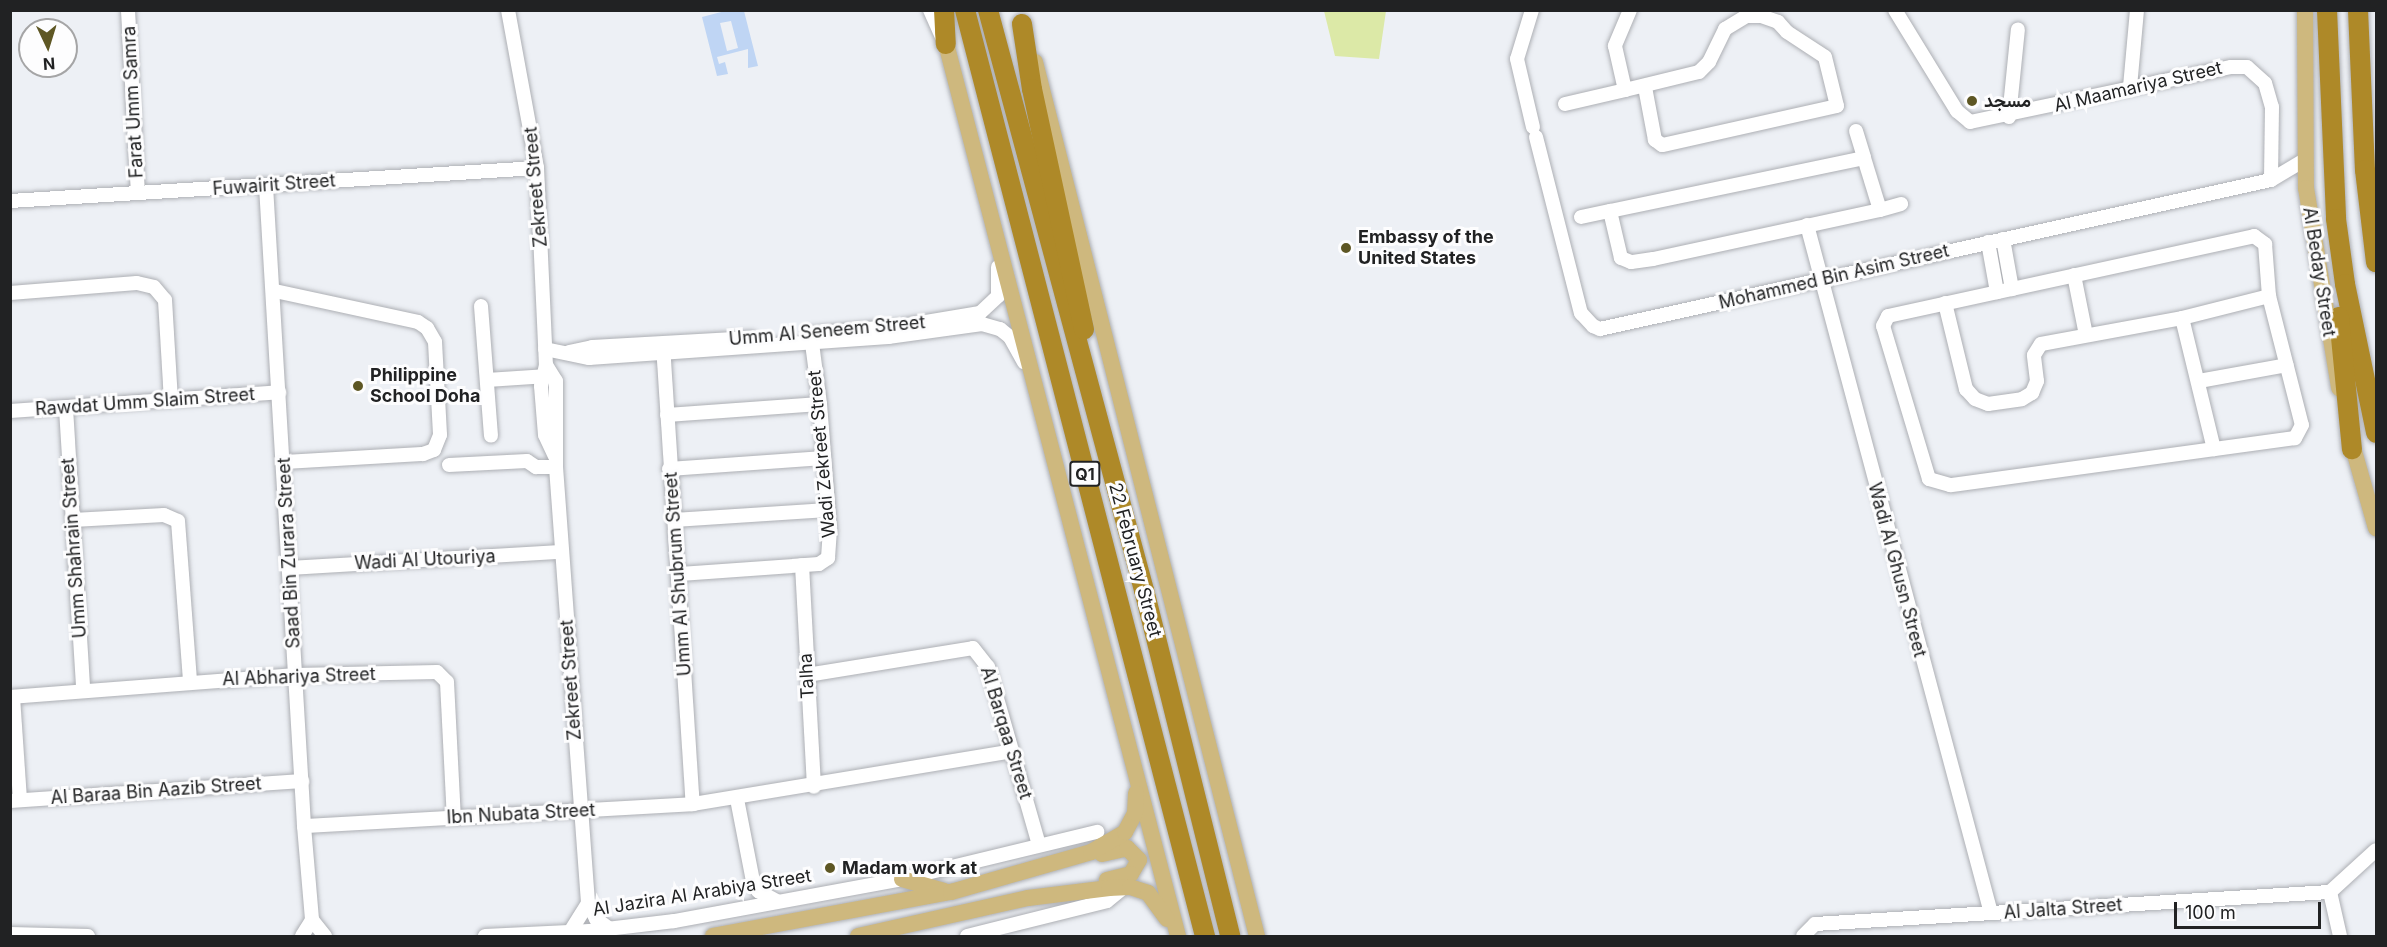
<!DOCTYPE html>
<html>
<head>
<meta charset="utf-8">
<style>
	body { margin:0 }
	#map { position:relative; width:2387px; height:947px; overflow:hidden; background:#edf0f5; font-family:Inter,Vazirmatn,sans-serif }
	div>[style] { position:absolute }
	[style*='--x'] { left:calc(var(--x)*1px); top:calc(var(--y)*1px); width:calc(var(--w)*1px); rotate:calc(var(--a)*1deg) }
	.green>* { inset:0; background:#dce9a7 }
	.water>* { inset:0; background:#bfd5f4 }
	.roads { filter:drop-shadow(0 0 2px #adafb4) drop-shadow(0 0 2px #adafb4) }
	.minor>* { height:14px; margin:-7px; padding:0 7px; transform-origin:7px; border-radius:7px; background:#fff }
	.major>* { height:16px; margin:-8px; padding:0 8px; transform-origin:8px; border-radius:8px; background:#ceb87e }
	.highway>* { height:20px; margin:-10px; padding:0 10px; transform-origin:10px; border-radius:10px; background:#ae8928 }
	.dots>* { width:16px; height:16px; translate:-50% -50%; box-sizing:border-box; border:3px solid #fdfdfe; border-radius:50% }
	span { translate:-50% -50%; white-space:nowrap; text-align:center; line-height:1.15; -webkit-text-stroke:6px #fdfdfe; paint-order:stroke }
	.shield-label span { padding:2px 4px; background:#fdfdfe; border:2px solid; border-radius:4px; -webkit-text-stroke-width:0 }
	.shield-label { font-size:16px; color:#212223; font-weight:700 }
	.street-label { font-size:18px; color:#212223 }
	.poi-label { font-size:18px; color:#212223; font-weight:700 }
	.left { translate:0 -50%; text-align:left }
	.frame { position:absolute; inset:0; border:12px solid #212223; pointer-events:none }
	.north { position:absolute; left:18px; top:18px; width:60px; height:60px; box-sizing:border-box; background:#fdfdfe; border:2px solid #a5a5a6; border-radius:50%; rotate:176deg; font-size:16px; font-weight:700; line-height:24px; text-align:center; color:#212223 }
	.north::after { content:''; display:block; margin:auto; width:21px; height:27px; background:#5e5724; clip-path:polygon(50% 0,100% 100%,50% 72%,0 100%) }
	.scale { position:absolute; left:2174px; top:902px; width:147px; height:27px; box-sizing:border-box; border:3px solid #212223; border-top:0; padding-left:8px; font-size:18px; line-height:21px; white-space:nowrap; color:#212223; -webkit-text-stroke:4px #fdfdfe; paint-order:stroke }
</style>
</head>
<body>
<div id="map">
	<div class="green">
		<i style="clip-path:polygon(1324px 11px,1386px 11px,1379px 59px,1335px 56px)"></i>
	</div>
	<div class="water">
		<i style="clip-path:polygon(evenodd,729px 10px,744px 11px,758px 66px,748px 68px,748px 49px,717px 57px,719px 64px,725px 62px,728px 74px,717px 76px,702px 17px,729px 10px,731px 21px,738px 48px,727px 51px,720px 23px,731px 21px)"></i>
	</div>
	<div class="roads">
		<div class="minor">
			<i style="--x:128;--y:10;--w:183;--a:86.9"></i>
			<i style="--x:508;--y:10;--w:161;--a:79.6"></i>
			<i style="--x:537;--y:168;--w:197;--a:87.4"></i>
			<i style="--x:546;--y:365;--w:22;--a:103"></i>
			<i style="--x:541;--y:386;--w:49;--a:85.3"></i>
			<i style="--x:545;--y:435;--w:23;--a:65"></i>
			<i style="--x:930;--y:10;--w:34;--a:66"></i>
			<i style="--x:1532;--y:10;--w:51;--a:107"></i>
			<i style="--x:1517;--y:59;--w:70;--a:76.8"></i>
			<i style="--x:1630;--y:10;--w:39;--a:113"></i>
			<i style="--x:1615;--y:46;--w:45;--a:77.2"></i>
			<i style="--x:1625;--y:90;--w:76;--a:-13.7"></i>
			<i style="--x:1699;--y:72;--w:14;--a:-45"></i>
			<i style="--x:1709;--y:62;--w:37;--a:-64"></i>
			<i style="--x:1725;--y:29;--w:26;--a:-31"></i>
			<i style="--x:1747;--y:16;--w:14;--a:0"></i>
			<i style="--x:1761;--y:16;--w:18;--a:19"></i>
			<i style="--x:1778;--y:22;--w:13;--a:48"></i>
			<i style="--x:1787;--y:32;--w:45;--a:33.3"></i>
			<i style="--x:1825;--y:57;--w:50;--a:76.2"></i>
			<i style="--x:1837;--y:106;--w:179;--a:167.4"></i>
			<i style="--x:1662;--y:145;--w:9;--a:-144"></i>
			<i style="--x:1655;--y:140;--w:54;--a:-100.7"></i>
			<i style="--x:1895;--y:10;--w:119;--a:58.5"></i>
			<i style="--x:1957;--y:111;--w:17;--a:40"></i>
			<i style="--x:1970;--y:122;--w:267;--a:-11.9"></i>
			<i style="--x:2231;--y:67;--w:16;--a:0"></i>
			<i style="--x:2247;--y:67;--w:24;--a:42"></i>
			<i style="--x:2265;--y:83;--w:25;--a:74"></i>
			<i style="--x:2272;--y:107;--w:73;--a:90.8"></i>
			<i style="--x:2130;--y:87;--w:77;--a:-84.8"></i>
			<i style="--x:1565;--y:104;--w:62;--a:-13.1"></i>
			<i style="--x:2009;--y:117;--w:88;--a:-84.2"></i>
			<i style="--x:1856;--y:131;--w:28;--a:73"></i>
			<i style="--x:1536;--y:137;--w:182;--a:75.7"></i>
			<i style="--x:1581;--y:313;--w:18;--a:47"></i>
			<i style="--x:1593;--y:326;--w:8;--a:23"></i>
			<i style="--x:1600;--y:329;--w:687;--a:-12.52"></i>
			<i style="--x:2271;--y:180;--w:39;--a:-31"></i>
			<i style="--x:1864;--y:158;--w:54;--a:72.9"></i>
			<i style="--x:1880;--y:210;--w:232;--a:167.8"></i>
			<i style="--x:1653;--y:259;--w:22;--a:172"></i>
			<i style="--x:1631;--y:262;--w:11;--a:-158"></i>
			<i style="--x:1621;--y:258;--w:48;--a:-103.2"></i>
			<i style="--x:1610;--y:211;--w:259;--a:-11.8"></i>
			<i style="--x:266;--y:186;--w:641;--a:86.6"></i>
			<i style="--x:304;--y:826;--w:94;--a:85.1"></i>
			<i style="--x:312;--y:920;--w:21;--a:51"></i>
			<i style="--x:10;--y:201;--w:528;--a:-3.58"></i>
			<i style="--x:1880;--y:210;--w:22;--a:-16"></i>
			<i style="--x:1581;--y:217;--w:30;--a:-12"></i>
			<i style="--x:1807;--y:225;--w:712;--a:75.03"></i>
			<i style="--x:2254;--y:236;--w:14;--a:36"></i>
			<i style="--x:2265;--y:244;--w:52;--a:85.6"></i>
			<i style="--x:2269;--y:296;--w:133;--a:75.7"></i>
			<i style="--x:2302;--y:425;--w:15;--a:118"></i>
			<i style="--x:2295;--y:438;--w:348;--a:172.2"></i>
			<i style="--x:1950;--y:485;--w:22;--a:-164"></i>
			<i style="--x:1929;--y:479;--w:160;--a:-106.7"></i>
			<i style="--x:1883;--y:326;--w:11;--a:-63"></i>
			<i style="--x:1888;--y:316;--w:375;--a:-12.3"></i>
			<i style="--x:2003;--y:239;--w:51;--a:79.8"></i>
			<i style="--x:1988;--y:242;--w:51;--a:79.8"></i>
			<i style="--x:2074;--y:275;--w:61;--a:78.7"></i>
			<i style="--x:275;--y:291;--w:146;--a:12.2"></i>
			<i style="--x:418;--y:322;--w:11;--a:34"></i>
			<i style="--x:427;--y:328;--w:16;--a:60"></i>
			<i style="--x:435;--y:342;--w:93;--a:86.9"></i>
			<i style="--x:440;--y:435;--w:16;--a:112"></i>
			<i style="--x:434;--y:450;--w:12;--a:160"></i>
			<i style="--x:423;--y:454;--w:140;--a:176.7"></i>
			<i style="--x:10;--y:293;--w:127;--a:-4.5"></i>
			<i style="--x:137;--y:283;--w:17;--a:13"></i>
			<i style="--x:154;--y:287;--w:17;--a:50"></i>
			<i style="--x:165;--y:300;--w:100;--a:86.6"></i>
			<i style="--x:1945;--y:303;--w:89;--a:76.3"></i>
			<i style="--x:1966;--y:389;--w:13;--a:48"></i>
			<i style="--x:1975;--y:399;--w:14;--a:21"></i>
			<i style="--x:1988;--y:404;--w:34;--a:-8"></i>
			<i style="--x:2022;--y:399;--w:12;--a:-31"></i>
			<i style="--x:2032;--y:393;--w:13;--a:-67"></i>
			<i style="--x:2037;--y:381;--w:26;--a:-97"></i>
			<i style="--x:2034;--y:355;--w:13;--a:-58"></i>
			<i style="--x:2041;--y:344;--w:143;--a:-10.4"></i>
			<i style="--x:2182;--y:318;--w:90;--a:-14.2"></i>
			<i style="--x:481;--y:306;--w:130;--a:85.6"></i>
			<i style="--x:2182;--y:318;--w:135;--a:76.3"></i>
			<i style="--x:810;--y:334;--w:92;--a:-5"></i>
			<i style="--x:902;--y:326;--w:79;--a:-9.5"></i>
			<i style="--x:980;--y:313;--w:25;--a:-43"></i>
			<i style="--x:998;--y:296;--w:29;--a:-90"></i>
			<i style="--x:663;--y:345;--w:460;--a:86.3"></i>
			<i style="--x:545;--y:349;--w:45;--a:11.6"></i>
			<i style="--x:589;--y:358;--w:300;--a:-4"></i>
			<i style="--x:888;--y:337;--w:95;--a:-7.9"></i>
			<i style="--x:982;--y:324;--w:19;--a:16"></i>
			<i style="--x:1000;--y:329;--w:13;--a:39"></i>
			<i style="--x:1010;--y:337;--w:29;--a:61"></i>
			<i style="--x:569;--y:352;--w:24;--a:-12"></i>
			<i style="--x:592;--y:347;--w:160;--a:-3.2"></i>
			<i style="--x:546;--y:365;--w:19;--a:58"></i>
			<i style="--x:556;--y:381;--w:86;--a:90"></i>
			<i style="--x:556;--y:467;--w:437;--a:85.8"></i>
			<i style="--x:588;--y:903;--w:18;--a:63"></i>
			<i style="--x:596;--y:919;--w:17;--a:36"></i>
			<i style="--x:487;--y:380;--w:61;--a:-3.8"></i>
			<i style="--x:2199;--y:381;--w:89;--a:-10.3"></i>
			<i style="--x:66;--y:408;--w:282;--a:86.5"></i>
			<i style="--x:10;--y:411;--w:270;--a:-4"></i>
			<i style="--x:667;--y:415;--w:153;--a:-4.1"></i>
			<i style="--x:449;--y:465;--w:78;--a:-2.9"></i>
			<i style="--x:527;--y:461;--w:11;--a:34"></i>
			<i style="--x:536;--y:467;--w:20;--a:0"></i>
			<i style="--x:669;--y:469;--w:155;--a:-4.1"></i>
			<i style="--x:73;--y:520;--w:91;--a:-3.1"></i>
			<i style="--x:164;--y:515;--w:15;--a:23"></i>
			<i style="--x:178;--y:521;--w:161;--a:85.7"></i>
			<i style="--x:674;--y:520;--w:154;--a:-3.7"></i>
			<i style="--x:802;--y:565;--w:222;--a:86.9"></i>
			<i style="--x:289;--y:568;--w:272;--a:-3.4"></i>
			<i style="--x:680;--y:574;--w:139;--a:-4.1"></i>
			<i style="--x:819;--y:564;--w:11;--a:-34"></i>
			<i style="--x:828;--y:558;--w:27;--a:-86"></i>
			<i style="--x:830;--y:531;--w:127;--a:-94.5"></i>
			<i style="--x:820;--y:404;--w:62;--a:-97.5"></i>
			<i style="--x:807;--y:675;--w:168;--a:-9.2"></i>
			<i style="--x:973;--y:648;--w:24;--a:52"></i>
			<i style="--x:988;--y:667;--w:185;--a:74"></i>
			<i style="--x:10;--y:697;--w:287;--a:-4.4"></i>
			<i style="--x:296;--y:675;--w:141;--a:-1.2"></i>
			<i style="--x:437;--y:672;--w:14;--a:45"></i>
			<i style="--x:447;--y:682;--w:136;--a:87.1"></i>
			<i style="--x:13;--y:697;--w:103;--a:86.1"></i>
			<i style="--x:737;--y:799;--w:84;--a:79"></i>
			<i style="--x:753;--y:881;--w:11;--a:63"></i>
			<i style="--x:758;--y:891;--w:21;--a:28"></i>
			<i style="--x:10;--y:801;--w:293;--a:-3.9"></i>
			<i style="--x:304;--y:826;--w:390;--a:-3.2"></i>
			<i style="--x:693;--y:804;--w:323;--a:-9.4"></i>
			<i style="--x:2330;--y:892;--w:62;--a:-42.4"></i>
			<i style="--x:2330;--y:892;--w:45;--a:77.2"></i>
			<i style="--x:570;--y:932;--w:34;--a:-58"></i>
			<i style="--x:10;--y:934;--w:78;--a:1.5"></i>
			<i style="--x:302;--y:936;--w:19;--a:-58"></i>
			<i style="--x:485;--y:936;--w:105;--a:-2.7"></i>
			<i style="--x:590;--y:931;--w:85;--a:-6.8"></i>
			<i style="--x:674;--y:921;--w:232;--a:-10.4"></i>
			<i style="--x:902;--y:879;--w:201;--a:-13.6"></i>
			<i style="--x:967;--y:936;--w:144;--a:-14"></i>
			<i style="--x:1107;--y:901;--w:22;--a:-39"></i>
			<i style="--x:1803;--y:936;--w:17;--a:-45"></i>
			<i style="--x:1815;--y:924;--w:516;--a:-3.56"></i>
		</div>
		<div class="major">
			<i style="--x:2305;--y:10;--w:178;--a:89.7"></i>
			<i style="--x:2306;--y:188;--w:203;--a:80.6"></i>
			<i style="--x:943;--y:32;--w:934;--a:75.43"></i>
			<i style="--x:1035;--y:62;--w:902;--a:75.75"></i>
			<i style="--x:2350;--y:437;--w:95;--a:74.1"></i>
			<i style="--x:1102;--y:854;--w:26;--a:-13"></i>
			<i style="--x:1127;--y:848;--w:17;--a:45"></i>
			<i style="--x:1139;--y:860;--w:16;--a:120"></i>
			<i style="--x:1131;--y:874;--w:25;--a:166"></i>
			<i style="--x:902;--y:879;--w:44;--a:15.9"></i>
			<i style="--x:713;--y:936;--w:242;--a:-10.5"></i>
			<i style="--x:951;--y:892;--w:146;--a:-15.9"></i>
			<i style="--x:1091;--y:852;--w:39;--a:-30"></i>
			<i style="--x:1125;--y:832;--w:21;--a:-62"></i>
			<i style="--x:1135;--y:813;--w:20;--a:-87"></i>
			<i style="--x:858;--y:936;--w:174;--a:-12.6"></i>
			<i style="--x:1028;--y:898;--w:82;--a:-7"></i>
			<i style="--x:1109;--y:888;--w:21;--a:-3"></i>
			<i style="--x:1130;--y:887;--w:19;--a:18"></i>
			<i style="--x:1148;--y:893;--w:32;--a:54"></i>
		</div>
		<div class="highway">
			<i style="--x:944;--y:10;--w:34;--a:87"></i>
			<i style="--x:965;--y:10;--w:957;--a:75.47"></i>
			<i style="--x:988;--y:10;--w:601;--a:74.95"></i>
			<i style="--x:1144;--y:590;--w:357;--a:76"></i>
			<i style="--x:2327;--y:10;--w:209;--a:87.5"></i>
			<i style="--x:2336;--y:219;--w:66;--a:82.1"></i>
			<i style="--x:2345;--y:284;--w:152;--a:78.2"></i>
			<i style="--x:2358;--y:10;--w:160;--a:87.5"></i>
			<i style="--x:2365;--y:170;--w:93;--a:83.2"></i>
			<i style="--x:1022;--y:24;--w:66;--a:81.3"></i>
			<i style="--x:1032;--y:89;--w:246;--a:77.8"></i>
			<i style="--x:2339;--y:317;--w:133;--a:84.4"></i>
		</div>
	</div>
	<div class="dots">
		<i style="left:1972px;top:101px;background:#5e5724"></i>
		<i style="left:1346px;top:248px;background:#5e5724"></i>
		<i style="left:358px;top:386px;background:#5e5724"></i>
		<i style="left:830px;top:868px;background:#5e5724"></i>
	</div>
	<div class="shield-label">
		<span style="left:1085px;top:474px">Q1</span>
	</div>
	<div class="street-label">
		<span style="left:2138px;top:87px;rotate:-13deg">Al Maamariya Street</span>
		<span style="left:133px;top:102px;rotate:-93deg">Farat Umm Samra</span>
		<span style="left:274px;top:185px;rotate:-4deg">Fuwairit Street</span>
		<span style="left:536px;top:187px;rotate:-95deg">Zekreet Street</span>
		<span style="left:2319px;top:272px;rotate:81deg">Al Beday Street</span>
		<span style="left:1834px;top:277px;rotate:-13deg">Mohammed Bin Asim Street</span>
		<span style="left:827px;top:331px;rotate:-5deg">Umm Al Seneem Street</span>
		<span style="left:145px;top:402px;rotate:-4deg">Rawdat Umm Slaim Street</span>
		<span style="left:822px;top:454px;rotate:-95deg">Wadi Zekreet Street</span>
		<span style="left:74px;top:548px;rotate:-94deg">Umm Shahrain Street</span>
		<span style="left:289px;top:553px;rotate:-93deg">Saad Bin Zurara Street</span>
		<span style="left:425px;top:560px;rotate:-3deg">Wadi Al Utouriya</span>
		<span style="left:1135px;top:560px;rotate:75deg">22 February Street</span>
		<span style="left:1897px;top:570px;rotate:75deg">Wadi Al Ghusn Street</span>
		<span style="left:678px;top:574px;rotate:-94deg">Umm Al Shubrum Street</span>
		<span style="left:807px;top:676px;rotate:-93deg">Talha</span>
		<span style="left:299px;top:677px;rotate:-2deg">Al Abhariya Street</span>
		<span style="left:571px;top:680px;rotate:-94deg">Zekreet Street</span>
		<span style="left:1006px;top:733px;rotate:73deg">Al Barqaa Street</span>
		<span style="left:156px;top:791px;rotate:-4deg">Al Baraa Bin Aazib Street</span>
		<span style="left:521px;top:814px;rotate:-3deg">Ibn Nubata Street</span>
		<span style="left:702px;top:893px;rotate:-9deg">Al Jazira Al Arabiya Street</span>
		<span style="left:2063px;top:909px;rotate:-4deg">Al Jalta Street</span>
	</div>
	<div class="poi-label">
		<span class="left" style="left:1984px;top:101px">مسجد</span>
		<span class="left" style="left:1358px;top:248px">Embassy of the<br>United States</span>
		<span class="left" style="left:370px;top:386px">Philippine<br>School Doha</span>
		<span class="left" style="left:842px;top:868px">Madam work at</span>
	</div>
	<div class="frame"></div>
	<div class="north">N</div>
	<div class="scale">100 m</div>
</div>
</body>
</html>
